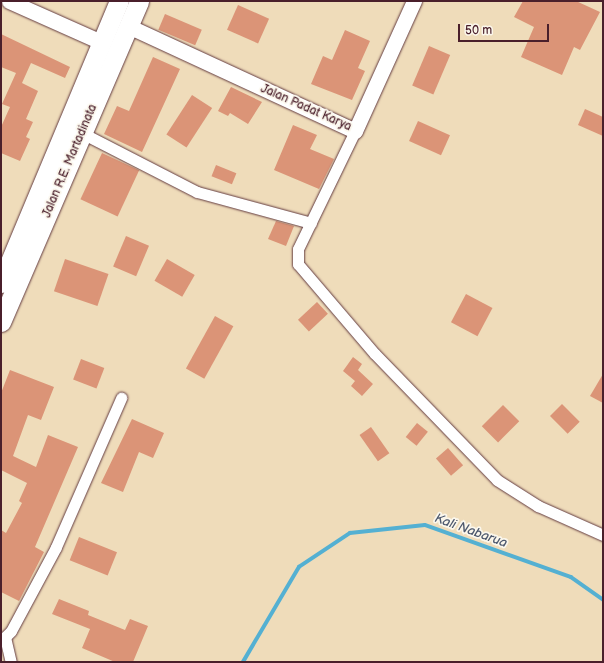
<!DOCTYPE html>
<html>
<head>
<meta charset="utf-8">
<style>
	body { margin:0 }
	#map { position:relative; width:604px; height:663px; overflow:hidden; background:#efdcba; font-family:"Balsamiq Sans",sans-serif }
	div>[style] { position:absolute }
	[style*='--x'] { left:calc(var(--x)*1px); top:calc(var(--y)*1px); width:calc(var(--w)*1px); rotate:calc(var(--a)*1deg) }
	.stream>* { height:3.5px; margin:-1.75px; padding:0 1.75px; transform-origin:1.75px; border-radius:1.75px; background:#54b0d2 }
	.building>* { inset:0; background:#db9477; transform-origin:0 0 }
	.roads { filter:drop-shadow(0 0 1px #633b40) drop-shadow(0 0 1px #633b40) }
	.street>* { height:11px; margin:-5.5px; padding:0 5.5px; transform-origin:5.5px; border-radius:5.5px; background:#fff }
	.secondary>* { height:15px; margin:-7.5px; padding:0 7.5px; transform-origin:7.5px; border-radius:7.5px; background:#fff }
	.highway>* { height:19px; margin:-9.5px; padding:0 9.5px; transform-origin:9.5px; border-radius:9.5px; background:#fff }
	span { translate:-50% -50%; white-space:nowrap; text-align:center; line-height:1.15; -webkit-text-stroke:3.5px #fbf7ec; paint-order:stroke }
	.street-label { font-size:12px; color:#4a1f2b }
	.water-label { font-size:13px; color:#4e596e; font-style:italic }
	.frame { position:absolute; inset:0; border:2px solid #4a1f2b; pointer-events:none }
	.scale { position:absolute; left:458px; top:24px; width:91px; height:18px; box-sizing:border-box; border:2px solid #4a1f2b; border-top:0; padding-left:5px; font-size:12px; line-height:14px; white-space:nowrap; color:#4a1f2b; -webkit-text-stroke:3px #fbf7ec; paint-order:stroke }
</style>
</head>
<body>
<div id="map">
	<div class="stream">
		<i style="--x:243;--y:662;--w:110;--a:-59.5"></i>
		<i style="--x:299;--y:567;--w:61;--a:-33.7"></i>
		<i style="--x:350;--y:533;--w:75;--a:-6.1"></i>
		<i style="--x:425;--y:525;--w:155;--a:19.6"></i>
		<i style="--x:571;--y:577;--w:39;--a:35"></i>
	</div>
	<div class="building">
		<i style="clip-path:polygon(523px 1px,576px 1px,600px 12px,580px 50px,574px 47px,562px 75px,521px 57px,534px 27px,514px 17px)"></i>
		<i style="left:238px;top:5px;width:34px;height:27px;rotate:24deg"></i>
		<i style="left:165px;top:14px;width:40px;height:17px;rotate:23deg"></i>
		<i style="clip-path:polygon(345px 30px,370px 41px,358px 68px,365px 71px,352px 100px,311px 84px,323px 56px,332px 60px)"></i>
		<i style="clip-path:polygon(1px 34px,70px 67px,65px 78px,31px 63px,22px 83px,38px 91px,26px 119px,33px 122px,26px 137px,30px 139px,20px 161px,1px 153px,1px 127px,10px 107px,2px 104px,16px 73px,1px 67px)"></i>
		<i style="left:429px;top:46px;width:23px;height:43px;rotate:23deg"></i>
		<i style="clip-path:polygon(153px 57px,180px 69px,142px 152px,104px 134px,117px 106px,129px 111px)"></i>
		<i style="clip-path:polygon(231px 87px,262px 102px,248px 124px,230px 113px,228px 116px,218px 111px)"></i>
		<i style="left:192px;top:95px;width:24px;height:47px;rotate:33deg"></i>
		<i style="clip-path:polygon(585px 109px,603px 117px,603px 136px,578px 125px)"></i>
		<i style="left:418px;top:121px;width:35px;height:22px;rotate:24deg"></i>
		<i style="clip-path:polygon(293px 125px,317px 135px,310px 149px,334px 159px,319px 189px,274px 170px)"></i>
		<i style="left:102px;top:153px;width:41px;height:51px;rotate:25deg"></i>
		<i style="left:216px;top:165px;width:22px;height:12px;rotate:22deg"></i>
		<i style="clip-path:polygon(276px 221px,294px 226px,286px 246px,268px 239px)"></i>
		<i style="left:126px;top:236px;width:25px;height:33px;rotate:23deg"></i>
		<i style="left:65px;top:259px;width:46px;height:34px;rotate:19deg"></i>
		<i style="left:167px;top:259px;width:32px;height:25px;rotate:30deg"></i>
		<i style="left:466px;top:294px;width:30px;height:32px;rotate:28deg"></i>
		<i style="left:317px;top:302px;width:16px;height:26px;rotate:47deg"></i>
		<i style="left:215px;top:316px;width:21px;height:60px;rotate:29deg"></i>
		<i style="clip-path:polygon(353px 357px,362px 364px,358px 370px,373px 384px,362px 396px,351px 386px,355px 381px,343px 371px)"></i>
		<i style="left:81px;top:359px;width:25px;height:22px;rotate:21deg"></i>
		<i style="clip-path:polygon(10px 370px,54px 387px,41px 420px,28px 415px,13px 456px,36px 467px,48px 435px,78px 447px,35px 547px,44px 552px,19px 601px,1px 592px,1px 530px,6px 533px,22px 503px,19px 501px,27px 483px,1px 470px,1px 393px)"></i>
		<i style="clip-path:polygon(603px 374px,603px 403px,590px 396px)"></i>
		<i style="left:562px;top:404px;width:25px;height:17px;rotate:45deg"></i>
		<i style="left:503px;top:405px;width:23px;height:30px;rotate:45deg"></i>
		<i style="clip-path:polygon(132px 419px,164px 433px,153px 458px,139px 452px,123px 492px,101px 483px)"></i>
		<i style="left:417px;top:423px;width:14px;height:18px;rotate:39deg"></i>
		<i style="left:371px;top:427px;width:32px;height:14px;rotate:55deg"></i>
		<i style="left:448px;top:448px;width:23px;height:16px;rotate:49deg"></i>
		<i style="left:79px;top:537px;width:41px;height:25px;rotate:22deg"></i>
		<i style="clip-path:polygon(59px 599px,89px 611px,88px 615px,125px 630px,130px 619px,148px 626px,133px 662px,115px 662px,82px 648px,90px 629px,52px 614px)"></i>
	</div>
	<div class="roads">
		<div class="street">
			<i style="--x:355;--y:131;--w:131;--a:115.8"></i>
			<i style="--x:298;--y:249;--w:15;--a:90"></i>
			<i style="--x:298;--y:264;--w:118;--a:49.5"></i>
			<i style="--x:375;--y:354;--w:175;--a:45.9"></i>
			<i style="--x:497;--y:480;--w:49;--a:32.4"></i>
			<i style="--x:538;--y:506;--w:71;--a:24"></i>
			<i style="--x:82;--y:133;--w:129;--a:27.2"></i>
			<i style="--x:197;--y:192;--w:118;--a:15.2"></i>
			<i style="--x:5;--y:637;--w:8;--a:-45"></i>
			<i style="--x:11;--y:631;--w:95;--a:-61.8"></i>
			<i style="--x:56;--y:547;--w:163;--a:-66.4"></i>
			<i style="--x:5;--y:637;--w:26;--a:77"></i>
		</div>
		<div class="secondary">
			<i style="--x:9;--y:1;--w:101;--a:24"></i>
			<i style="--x:128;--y:26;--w:250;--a:24.8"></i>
			<i style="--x:355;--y:131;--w:143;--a:-65.6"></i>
		</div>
		<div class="highway">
			<i style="--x:1;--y:283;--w:306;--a:-67.3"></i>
			<i style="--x:1;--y:322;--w:349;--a:-66.7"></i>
		</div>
	</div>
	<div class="street-label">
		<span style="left:306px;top:108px;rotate:24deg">Jalan Padat Karya</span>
		<span style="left:70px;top:161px;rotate:-67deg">Jalan R.E. Martadinata</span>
	</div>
	<div class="water-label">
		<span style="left:471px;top:531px;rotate:20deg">Kali Nabarua</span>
	</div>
	<div class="frame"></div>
	<div class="scale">50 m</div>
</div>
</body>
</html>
